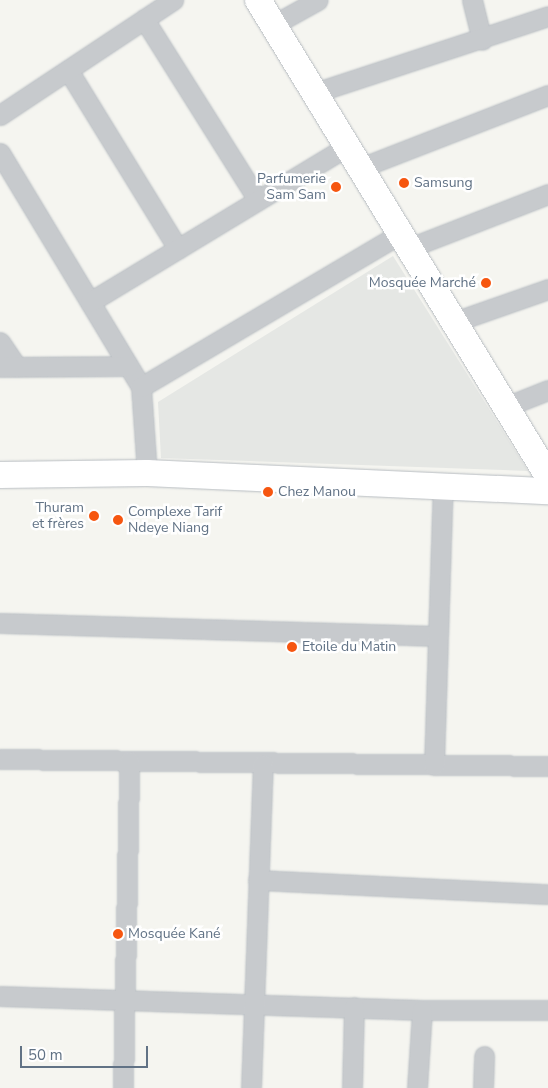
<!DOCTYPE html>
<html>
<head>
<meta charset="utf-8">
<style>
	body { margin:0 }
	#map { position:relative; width:548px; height:1088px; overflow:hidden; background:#f5f5f0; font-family:"Nunito Sans",sans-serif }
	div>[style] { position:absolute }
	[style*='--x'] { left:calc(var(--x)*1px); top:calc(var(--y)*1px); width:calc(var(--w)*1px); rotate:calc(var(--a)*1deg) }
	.built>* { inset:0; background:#e5e7e4 }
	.roads { filter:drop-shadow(0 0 1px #b8bdc2) drop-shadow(0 0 1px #b8bdc2) }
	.street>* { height:19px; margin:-9.5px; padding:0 9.5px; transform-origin:9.5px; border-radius:9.5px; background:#c7cacd }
	.secondary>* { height:26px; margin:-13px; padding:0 13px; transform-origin:13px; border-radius:13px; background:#fff }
	.dots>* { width:14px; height:14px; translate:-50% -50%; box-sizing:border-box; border:2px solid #fff; border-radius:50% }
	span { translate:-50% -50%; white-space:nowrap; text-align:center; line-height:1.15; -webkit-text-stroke:5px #fff; paint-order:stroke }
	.poi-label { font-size:14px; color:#617285 }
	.right { translate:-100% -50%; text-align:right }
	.left { translate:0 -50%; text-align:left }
	.scale { position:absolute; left:20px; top:1046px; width:128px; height:22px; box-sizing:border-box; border:2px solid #617285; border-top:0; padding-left:6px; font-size:15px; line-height:18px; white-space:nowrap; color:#617285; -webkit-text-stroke:4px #fff; paint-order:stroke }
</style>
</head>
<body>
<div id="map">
	<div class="built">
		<i style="clip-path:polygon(393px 256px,528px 471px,161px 458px,158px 402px)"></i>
	</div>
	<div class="roads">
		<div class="street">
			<i style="--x:472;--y:0;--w:41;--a:76"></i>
			<i style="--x:144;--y:19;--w:214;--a:57.8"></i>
			<i style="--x:273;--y:25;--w:51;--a:-29.1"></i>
			<i style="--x:68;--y:70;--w:210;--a:58.4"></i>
			<i style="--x:314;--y:93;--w:246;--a:-18.2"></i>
			<i style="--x:0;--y:115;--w:208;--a:-33.6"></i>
			<i style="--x:0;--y:153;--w:273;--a:58.9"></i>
			<i style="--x:141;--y:387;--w:86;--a:86"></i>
			<i style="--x:360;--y:168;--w:202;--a:-21.2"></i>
			<i style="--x:409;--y:248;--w:149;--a:-21.2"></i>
			<i style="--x:90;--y:302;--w:301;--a:-31.2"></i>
			<i style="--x:454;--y:322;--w:100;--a:-19.3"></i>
			<i style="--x:0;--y:342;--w:30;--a:56"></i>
			<i style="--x:0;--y:367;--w:128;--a:-0.4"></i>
			<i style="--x:141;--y:387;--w:301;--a:-30.6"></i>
			<i style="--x:505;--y:407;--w:46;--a:-21.6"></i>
			<i style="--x:0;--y:623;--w:438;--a:1.7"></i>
			<i style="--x:0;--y:759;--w:548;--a:0.73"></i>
			<i style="--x:434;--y:765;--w:279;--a:-88.2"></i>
			<i style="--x:258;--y:880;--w:290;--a:2.8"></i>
			<i style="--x:0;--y:996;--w:422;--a:1.9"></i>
			<i style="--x:422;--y:1010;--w:126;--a:0"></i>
			<i style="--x:123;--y:1088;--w:327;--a:-88.9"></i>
			<i style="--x:251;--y:1088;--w:324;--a:-87.9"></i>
			<i style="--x:352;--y:1088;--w:81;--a:-88.6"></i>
			<i style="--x:417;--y:1088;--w:78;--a:-86.3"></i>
			<i style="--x:483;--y:1088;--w:32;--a:-88"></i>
		</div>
		<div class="secondary">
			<i style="--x:258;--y:0;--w:557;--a:58.65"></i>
			<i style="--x:0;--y:475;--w:147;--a:-0.8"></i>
			<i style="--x:147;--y:473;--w:401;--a:2.6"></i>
		</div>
	</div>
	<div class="dots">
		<i style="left:404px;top:183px;background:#f65610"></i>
		<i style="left:336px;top:187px;background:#f65610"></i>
		<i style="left:486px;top:283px;background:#f65610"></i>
		<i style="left:268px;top:492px;background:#f65610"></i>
		<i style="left:94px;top:516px;background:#f65610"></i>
		<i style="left:118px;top:520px;background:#f65610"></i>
		<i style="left:292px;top:647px;background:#f65610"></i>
		<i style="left:118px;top:934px;background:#f65610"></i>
	</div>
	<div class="poi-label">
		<span class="right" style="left:326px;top:187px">Parfumerie<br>Sam Sam</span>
		<span class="left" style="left:414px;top:183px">Samsung</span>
		<span class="right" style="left:476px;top:283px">Mosquée Marché</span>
		<span class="left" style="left:278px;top:492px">Chez Manou</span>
		<span class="right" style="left:84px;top:516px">Thuram<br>et frères</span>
		<span class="left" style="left:128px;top:520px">Complexe Tarif<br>Ndeye Niang</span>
		<span class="left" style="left:302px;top:647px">Etoile du Matin</span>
		<span class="left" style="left:128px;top:934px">Mosquée Kané</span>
	</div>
	<div class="scale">50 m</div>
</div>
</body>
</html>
